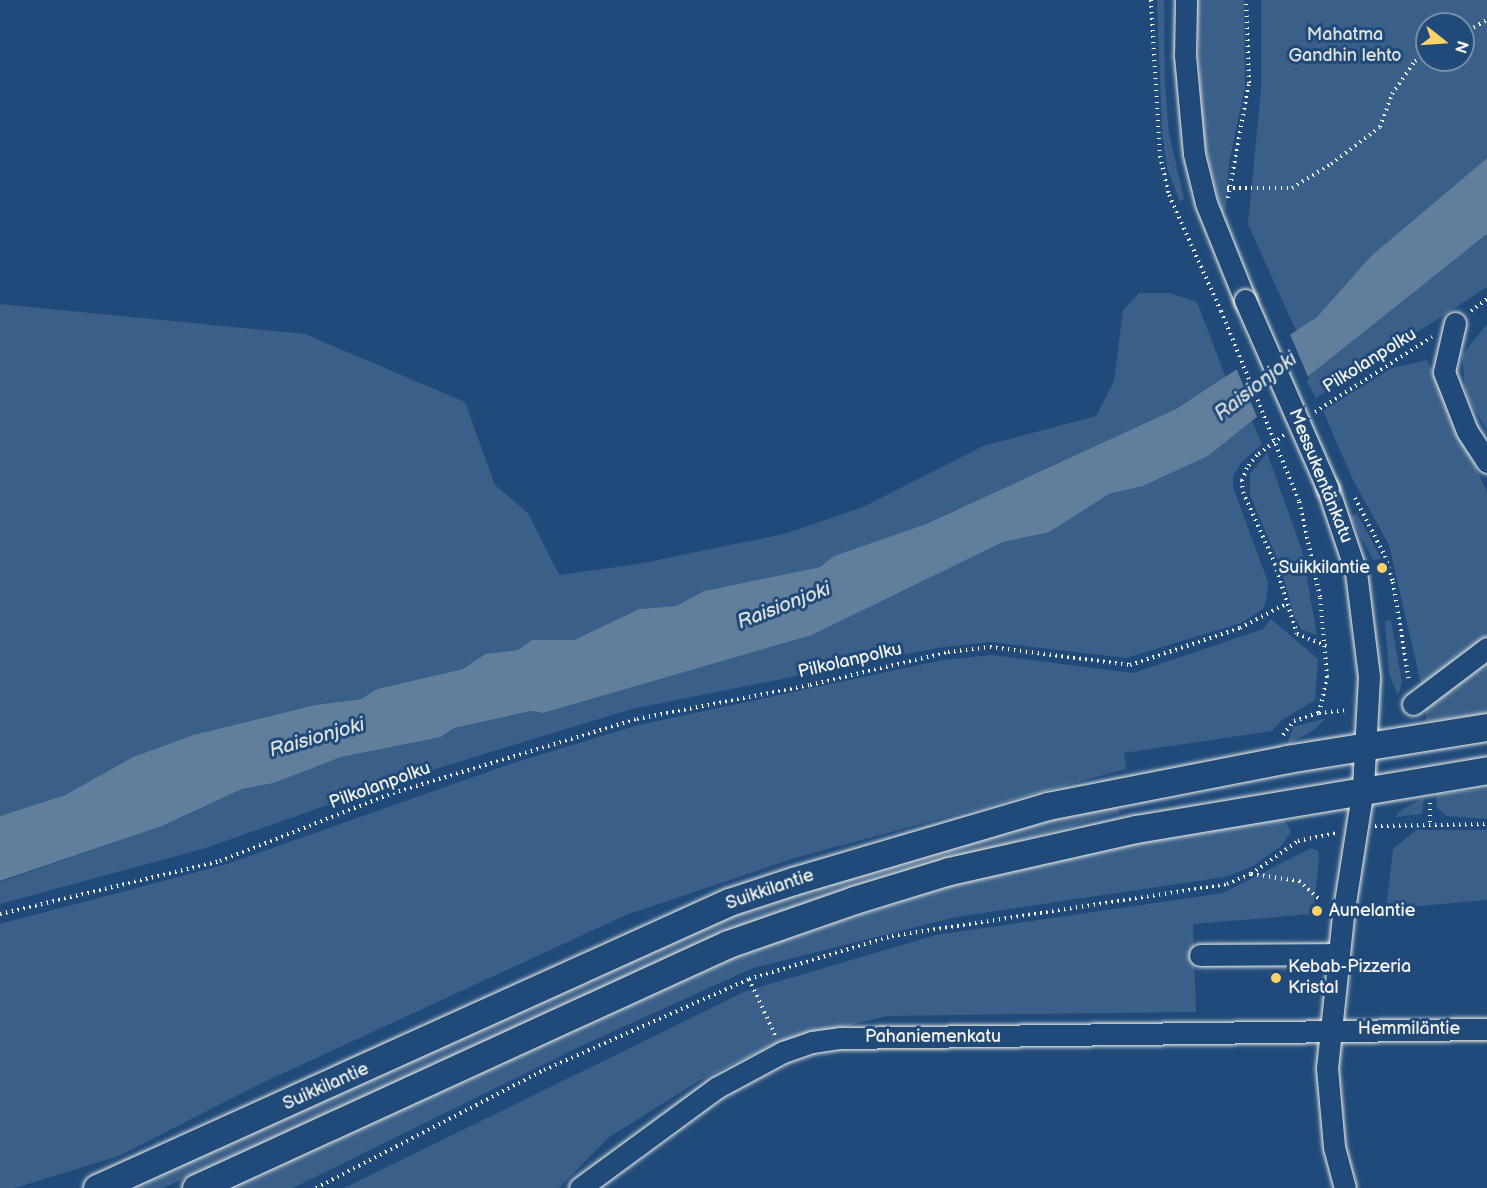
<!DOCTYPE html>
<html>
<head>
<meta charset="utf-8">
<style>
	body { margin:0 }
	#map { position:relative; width:1487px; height:1188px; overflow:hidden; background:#1f4a7a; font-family:"Balsamiq Sans",sans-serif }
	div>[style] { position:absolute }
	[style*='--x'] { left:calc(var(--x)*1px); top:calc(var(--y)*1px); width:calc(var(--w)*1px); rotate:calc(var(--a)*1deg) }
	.green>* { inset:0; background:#3a5f88 }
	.water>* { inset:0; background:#627e9d }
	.pier>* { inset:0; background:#1f4a7a }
	.path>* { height:4px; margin-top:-2px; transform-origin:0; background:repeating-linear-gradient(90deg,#f4f1e8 0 1.5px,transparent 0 6px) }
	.roads { filter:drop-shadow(0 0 2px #f4f1e8) drop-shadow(0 0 2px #f4f1e8) }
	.minor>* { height:21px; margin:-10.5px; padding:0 10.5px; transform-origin:10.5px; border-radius:10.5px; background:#1f4a7a }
	.major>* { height:27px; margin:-13.5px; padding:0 13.5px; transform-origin:13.5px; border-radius:13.5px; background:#1f4a7a }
	.path-bridge>* { height:4px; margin-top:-2px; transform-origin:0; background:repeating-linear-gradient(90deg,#f4f1e8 0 1.5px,transparent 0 6px) }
	.bridges { filter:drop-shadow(0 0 2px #f4f1e8) drop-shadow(0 0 2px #f4f1e8) }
	.minor-bridge>* { height:21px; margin:-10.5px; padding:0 10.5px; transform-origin:10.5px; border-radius:10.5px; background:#1f4a7a }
	.dots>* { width:16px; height:16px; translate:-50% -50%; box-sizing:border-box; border:3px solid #1f4a7a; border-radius:50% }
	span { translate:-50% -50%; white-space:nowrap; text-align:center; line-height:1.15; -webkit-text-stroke:6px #1f4a7a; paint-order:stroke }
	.park-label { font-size:18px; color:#e1e2de }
	.street-label { font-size:18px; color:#f4f1e8 }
	.poi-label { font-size:18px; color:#f4f1e8 }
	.right { translate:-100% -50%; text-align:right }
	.left { translate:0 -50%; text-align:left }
	.water-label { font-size:20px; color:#dee0dd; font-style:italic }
	.north { position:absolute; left:1415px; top:12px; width:60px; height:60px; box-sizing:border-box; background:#1f4a7a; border:2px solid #748da6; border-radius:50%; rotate:107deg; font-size:16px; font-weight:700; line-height:24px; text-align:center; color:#f4f1e8 }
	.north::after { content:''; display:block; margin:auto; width:21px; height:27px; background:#ffd166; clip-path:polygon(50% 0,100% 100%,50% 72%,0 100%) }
</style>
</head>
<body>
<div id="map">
	<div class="green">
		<i style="clip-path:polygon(1157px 0,1164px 0,1165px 86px,1169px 133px,1184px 199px,1180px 202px,1167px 168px,1162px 131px)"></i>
		<i style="clip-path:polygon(1197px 0,1244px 0,1245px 87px,1229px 163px,1226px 210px,1222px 213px,1205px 147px,1201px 113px)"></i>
		<i style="clip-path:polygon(evenodd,1261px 0,1487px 0,1487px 158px,1371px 256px,1317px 317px,1296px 331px,1248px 224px,1261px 90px,1261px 0,1427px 24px,1463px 24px,1463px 60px,1427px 60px,1427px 24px)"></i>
		<i style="clip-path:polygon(1487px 234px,1487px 287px,1316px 398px,1305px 379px)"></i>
		<i style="clip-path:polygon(1139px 293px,1170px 293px,1197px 302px,1226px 378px,1176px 409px,926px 524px,834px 556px,820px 567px,704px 591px,676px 606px,639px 609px,574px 640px,532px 640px,518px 650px,485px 654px,463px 669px,377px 689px,361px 699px,315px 705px,193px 735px,133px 757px,65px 795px,0 816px,0 304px,305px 334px,465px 402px,495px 485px,528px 513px,559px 575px,638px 564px,784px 534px,863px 507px,983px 446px,1096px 416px,1114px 381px,1123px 310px)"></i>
		<i style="clip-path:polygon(1487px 324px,1487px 430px,1466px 395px,1462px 355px)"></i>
		<i style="clip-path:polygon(1427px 360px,1487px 492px,1487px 638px,1422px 688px,1389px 545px,1352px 478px,1323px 411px,1392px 368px)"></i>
		<i style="clip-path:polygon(1252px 421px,1262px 444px,1241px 463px,1233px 476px,1233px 487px,1268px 582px,1267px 597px,1263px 609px,1241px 623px,1126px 658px,991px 642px,937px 648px,632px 709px,396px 781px,206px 848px,0 904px,0 882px,162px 826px,242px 789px,274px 783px,341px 757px,441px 737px,454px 728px,531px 711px,543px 713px,812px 635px,1003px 542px,1049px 531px,1109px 494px,1143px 486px,1208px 456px)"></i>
		<i style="clip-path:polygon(1267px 453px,1302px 550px,1317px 635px,1302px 630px,1294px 616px,1281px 568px,1250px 495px,1250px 474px)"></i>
		<i style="clip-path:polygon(1357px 514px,1371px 539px,1381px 559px,1373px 560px,1350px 516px)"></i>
		<i style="clip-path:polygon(1271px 619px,1318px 659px,1315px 700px,1282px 720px,1272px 731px,1124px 753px,1126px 769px,798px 857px,626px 915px,262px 1083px,119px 1156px,15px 1188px,0 1188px,0 924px,227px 864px,513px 763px,638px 725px,943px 660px,992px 655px,1133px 673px,1263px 629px)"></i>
		<i style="clip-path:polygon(1391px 620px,1402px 682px,1398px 695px,1389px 674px,1385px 621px)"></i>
		<i style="clip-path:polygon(1487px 652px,1487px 714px,1426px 721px,1426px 707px)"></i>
		<i style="clip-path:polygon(1326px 718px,1314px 730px,1287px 745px,1293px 727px)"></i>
		<i style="clip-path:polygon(1487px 789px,1487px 819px,1447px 816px,1437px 808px,1436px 794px)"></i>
		<i style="clip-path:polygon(1424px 798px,1422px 814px,1395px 817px,1401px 810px)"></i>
		<i style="clip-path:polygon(1118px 805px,1119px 813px,927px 866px,369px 1095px,163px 1188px,133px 1188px,725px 919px,923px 852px)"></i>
		<i style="clip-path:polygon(1283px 817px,1291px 832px,1281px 846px,1253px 866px,1225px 877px,956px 917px,753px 968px,577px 1048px,293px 1188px,230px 1188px,750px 950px,955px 884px,1141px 842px)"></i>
		<i style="clip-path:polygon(1416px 830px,1487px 830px,1487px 900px,1386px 909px,1393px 849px)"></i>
		<i style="clip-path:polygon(1311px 848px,1318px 851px,1319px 860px,1313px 914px,1193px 924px,1196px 1012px,887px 1016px,775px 1044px,700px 1080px,608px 1138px,559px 1188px,344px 1188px,746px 991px,936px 935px,1223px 893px)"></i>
	</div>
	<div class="water">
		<i style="clip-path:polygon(1487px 158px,1487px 234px,1208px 456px,1143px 486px,1109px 494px,1049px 532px,1003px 542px,812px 635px,543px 713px,531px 711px,454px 728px,441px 737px,341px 757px,274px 783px,242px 789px,162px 826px,0 881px,0 816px,65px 795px,133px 757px,193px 735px,315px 705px,361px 699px,377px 689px,463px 669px,485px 654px,518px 650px,532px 640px,574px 640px,639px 609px,676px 606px,704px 591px,820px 567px,834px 556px,926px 524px,1176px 409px,1317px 317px,1371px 256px)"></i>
	</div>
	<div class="pier">
		<i style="clip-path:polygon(1289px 332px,1309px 379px,1258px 419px,1236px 368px)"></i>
	</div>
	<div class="path">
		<i style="--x:1151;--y:0;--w:156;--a:86.7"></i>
		<i style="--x:1160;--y:156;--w:40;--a:77"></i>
		<i style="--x:1169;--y:195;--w:127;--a:65.9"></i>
		<i style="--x:1463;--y:33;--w:27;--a:-28"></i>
		<i style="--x:1227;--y:188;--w:65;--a:0"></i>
		<i style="--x:1292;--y:188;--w:46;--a:-31.6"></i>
		<i style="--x:1331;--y:164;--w:61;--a:-37.1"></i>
		<i style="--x:1380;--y:127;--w:35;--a:-70"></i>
		<i style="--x:1392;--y:94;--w:40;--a:-55.1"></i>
		<i style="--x:1415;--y:61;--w:14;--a:-30"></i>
		<i style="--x:1228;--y:198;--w:117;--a:-79.7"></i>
		<i style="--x:1249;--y:83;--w:83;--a:-92.1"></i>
		<i style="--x:1471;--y:311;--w:20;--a:-37"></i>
		<i style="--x:1315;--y:412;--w:139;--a:-32.7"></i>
		<i style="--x:1284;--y:435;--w:34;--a:143"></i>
		<i style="--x:1257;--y:455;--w:16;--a:128"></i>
		<i style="--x:1247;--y:468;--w:13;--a:113"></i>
		<i style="--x:1242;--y:480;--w:12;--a:85"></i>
		<i style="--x:1243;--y:492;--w:79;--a:66"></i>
		<i style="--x:1275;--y:564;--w:73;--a:72.6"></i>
		<i style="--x:1297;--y:634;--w:32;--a:22"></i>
		<i style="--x:1355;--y:498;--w:65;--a:62.7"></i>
		<i style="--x:1385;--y:556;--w:27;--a:73"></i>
		<i style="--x:1393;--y:582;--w:100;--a:80.8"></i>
		<i style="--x:1319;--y:713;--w:30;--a:-6"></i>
		<i style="--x:1283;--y:735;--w:18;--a:-52"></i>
		<i style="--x:1294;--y:721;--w:26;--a:-18"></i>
		<i style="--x:1319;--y:713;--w:37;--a:-77"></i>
		<i style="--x:1327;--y:677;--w:80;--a:-95"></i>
		<i style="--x:1320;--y:597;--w:98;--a:-102.3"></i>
		<i style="--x:1430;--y:803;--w:19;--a:90"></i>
		<i style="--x:1375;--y:826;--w:112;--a:-1"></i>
		<i style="--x:1251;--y:874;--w:49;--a:8.3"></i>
		<i style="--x:1299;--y:881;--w:27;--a:42"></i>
		<i style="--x:0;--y:914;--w:226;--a:-13.5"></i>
		<i style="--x:220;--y:861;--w:186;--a:-21.5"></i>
		<i style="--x:393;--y:793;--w:255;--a:-16.9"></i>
		<i style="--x:637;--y:719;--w:176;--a:-11.1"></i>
		<i style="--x:810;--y:685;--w:142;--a:-13.4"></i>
		<i style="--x:948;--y:652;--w:42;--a:-6.8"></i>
		<i style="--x:990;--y:647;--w:141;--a:7.3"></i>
		<i style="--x:1130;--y:665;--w:116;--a:-18.6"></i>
		<i style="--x:1240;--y:628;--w:52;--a:-27.6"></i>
		<i style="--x:749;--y:979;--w:62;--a:65.1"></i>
		<i style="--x:316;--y:1188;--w:257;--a:-27.4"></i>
		<i style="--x:544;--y:1070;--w:224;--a:-23.9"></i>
		<i style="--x:749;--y:979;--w:149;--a:-16.7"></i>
		<i style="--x:892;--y:936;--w:339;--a:-8.8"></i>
		<i style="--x:1227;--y:884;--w:26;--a:-23"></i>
		<i style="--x:1251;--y:874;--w:57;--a:-35.1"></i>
		<i style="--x:1298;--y:841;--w:38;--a:-12"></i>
	</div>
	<div class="roads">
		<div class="minor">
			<i style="--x:1186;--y:0;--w:55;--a:91"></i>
			<i style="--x:1185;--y:55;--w:99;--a:84.8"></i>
			<i style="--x:1194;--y:154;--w:50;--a:76.2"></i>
			<i style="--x:1206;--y:203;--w:105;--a:68.1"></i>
			<i style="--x:1455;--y:323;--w:50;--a:102.7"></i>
			<i style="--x:1444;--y:372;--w:63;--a:68.7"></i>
			<i style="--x:1467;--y:431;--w:37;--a:57"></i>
			<i style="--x:1328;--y:489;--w:88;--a:71.4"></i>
			<i style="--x:1356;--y:572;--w:106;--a:82.9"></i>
			<i style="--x:1369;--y:677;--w:111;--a:93.1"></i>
			<i style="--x:1363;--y:788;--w:130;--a:98.9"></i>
			<i style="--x:1343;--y:916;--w:153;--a:96"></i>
			<i style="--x:1327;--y:1068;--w:79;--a:84.9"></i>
			<i style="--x:1334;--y:1147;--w:42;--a:75"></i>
			<i style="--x:1413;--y:704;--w:93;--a:-37.1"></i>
			<i style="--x:1200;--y:955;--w:139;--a:-0.4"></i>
			<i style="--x:580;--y:1188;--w:169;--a:-36.3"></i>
			<i style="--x:716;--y:1088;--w:76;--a:-28.2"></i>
			<i style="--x:783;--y:1052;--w:31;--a:-19"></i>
			<i style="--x:812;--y:1042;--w:29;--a:-8"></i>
			<i style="--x:841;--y:1038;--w:646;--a:-0.8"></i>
		</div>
		<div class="major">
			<i style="--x:97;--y:1188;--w:694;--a:-24.35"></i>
			<i style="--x:729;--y:902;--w:67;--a:-18.2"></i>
			<i style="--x:793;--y:881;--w:266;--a:-16.4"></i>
			<i style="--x:1048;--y:806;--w:244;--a:-11.1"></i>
			<i style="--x:1287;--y:759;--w:203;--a:-9.1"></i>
			<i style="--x:196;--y:1188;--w:585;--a:-24.64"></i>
			<i style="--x:728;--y:944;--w:133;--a:-19.2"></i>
			<i style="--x:854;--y:900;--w:99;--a:-17"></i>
			<i style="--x:949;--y:871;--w:192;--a:-12.7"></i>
			<i style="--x:1136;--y:829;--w:356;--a:-9.5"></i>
		</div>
	</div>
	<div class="path-bridge">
		<i style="--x:1221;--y:311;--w:205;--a:67.7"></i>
	</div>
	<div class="bridges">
		<div class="minor-bridge">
			<i style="--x:1245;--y:300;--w:206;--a:66.3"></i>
		</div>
	</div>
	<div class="dots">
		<i style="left:1382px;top:568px;background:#ffd166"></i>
		<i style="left:1317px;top:911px;background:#ffd166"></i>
		<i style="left:1276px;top:978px;background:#ffd166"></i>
	</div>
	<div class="park-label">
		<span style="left:1345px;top:46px">Mahatma<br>Gandhin lehto</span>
	</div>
	<div class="street-label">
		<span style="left:1370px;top:361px;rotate:-32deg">Pilkolanpolku</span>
		<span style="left:1320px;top:476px;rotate:68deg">Messukentänkatu</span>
		<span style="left:850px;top:661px;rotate:-13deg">Pilkolanpolku</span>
		<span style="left:380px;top:786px;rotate:-20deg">Pilkolanpolku</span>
		<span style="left:770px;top:890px;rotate:-19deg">Suikkilantie</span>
		<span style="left:1409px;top:1029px">Hemmiläntie</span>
		<span style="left:933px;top:1037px">Pahaniemenkatu</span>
		<span style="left:326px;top:1087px;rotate:-24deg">Suikkilantie</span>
	</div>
	<div class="poi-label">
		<span class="right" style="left:1370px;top:568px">Suikkilantie</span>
		<span class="left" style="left:1329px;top:911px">Aunelantie</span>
		<span class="left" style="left:1288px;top:978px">Kebab-Pizzeria<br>Kristal</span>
	</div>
	<div class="water-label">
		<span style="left:1256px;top:387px;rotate:-38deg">Raisionjoki</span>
		<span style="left:784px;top:606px;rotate:-21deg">Raisionjoki</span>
		<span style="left:317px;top:738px;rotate:-16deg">Raisionjoki</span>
	</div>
	<div class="north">N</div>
</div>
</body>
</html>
